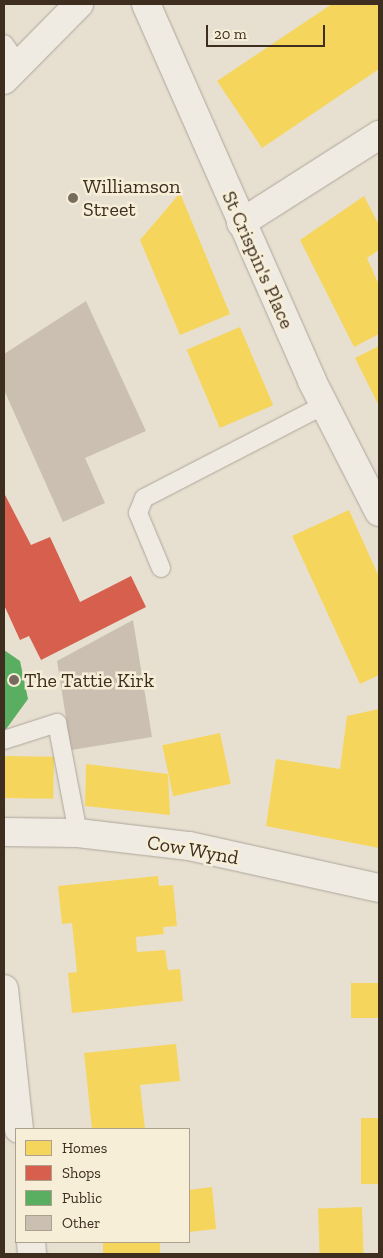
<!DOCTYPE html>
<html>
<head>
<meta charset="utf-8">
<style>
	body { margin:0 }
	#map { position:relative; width:383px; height:1258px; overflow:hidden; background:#e7e0d1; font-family:"Zilla Slab",serif }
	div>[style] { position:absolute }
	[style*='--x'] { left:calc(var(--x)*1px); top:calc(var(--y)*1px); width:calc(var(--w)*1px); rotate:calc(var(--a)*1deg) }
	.homes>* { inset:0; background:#f6d55c; transform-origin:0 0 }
	.shops>* { inset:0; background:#d6604d }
	.public>* { inset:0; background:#5aae61 }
	.building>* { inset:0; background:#cbbfb2 }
	.roads { filter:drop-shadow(0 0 1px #ada599) drop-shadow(0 0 1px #ada599) }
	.lane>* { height:18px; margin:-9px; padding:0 9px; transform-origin:9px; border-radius:9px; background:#efebe3 }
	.street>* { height:28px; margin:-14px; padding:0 14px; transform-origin:14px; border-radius:14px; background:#efebe3 }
	.secondary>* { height:28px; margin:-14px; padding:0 14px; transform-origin:14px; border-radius:14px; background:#efebe3 }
	.dots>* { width:14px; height:14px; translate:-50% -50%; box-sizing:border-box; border:2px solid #f7eed8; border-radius:50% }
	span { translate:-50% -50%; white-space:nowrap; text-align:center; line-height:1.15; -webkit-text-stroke:5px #f7eed8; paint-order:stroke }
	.poi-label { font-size:20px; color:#3d2e20 }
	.left { translate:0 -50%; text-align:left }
	.street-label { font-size:20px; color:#3d2e20 }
	.frame { position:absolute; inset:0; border:5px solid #3d2e20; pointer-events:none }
	.legend { position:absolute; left:15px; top:1128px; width:175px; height:115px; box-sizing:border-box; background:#f7eed8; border:1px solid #ada18e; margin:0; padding:6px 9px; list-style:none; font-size:15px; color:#3d2e20 }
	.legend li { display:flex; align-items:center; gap:10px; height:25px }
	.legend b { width:25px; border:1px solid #ada18e }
	.scale { position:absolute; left:206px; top:25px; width:119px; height:22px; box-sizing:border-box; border:2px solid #3d2e20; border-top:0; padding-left:6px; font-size:15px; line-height:18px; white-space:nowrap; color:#3d2e20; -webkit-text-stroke:4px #f7eed8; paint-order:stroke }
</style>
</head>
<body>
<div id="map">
	<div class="homes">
		<i style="clip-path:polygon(332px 4px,379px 4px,379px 69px,262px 148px,217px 81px)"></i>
		<i style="clip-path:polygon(180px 193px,230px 314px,180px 335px,140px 240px)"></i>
		<i style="clip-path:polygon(364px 196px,379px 225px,379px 250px,367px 258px,379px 285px,379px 334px,354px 347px,300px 240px)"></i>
		<i style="left:240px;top:327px;width:85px;height:58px;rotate:67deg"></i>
		<i style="clip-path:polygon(379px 346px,379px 406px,355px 358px)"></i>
		<i style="clip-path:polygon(349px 510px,379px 577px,379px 675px,360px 684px,292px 536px)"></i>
		<i style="clip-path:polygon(379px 709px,379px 848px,266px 826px,276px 759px,340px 769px,347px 716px)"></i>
		<i style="left:220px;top:733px;width:52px;height:59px;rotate:78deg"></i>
		<i style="left:4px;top:756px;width:50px;height:42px;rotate:1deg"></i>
		<i style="clip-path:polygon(86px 764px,168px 774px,170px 815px,85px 806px)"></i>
		<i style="clip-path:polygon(158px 876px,159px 886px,173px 885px,177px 926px,163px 927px,164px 934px,136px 937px,137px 952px,165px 950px,168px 970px,180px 969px,183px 1001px,72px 1013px,68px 973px,77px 972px,72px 923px,62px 924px,58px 886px)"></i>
		<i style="left:351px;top:983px;width:28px;height:35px"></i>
		<i style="clip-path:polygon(176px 1044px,180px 1081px,140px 1085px,145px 1129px,92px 1129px,84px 1053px)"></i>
		<i style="left:361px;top:1118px;width:18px;height:66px"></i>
		<i style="clip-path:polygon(212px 1187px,216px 1229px,189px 1232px,189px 1190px)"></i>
		<i style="left:362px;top:1207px;width:47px;height:44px;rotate:88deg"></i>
		<i style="left:103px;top:1242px;width:57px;height:12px"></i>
	</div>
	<div class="shops">
		<i style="clip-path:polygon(4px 493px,31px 545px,50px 537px,80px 602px,131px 576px,146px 607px,41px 660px,29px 636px,20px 640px,4px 605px)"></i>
	</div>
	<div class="public">
		<i style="clip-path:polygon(4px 650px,20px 661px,28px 699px,4px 732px)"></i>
	</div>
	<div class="building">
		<i style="clip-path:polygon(86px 301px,146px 431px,85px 458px,105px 503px,63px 522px,4px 390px,4px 354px)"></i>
		<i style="clip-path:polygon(133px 620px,152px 737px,71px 750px,57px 661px)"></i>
	</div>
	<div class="roads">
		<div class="lane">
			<i style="--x:4;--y:44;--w:24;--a:55"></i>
			<i style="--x:161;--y:568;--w:60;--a:-112.7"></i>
			<i style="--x:138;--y:513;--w:16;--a:-68"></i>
			<i style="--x:144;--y:498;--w:203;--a:-27.3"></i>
			<i style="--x:4;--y:740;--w:56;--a:-17.8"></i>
			<i style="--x:57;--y:723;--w:112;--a:79.2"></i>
		</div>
		<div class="street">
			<i style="--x:4;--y:80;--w:107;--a:-45.4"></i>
			<i style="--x:241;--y:223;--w:164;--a:-32.5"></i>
			<i style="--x:4;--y:832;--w:74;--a:0.8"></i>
			<i style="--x:78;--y:833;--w:112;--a:6.7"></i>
			<i style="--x:189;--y:846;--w:195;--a:12.5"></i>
			<i style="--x:4;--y:989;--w:141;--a:83.9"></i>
			<i style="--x:31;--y:1242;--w:12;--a:85"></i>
		</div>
		<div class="secondary">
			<i style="--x:146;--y:4;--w:412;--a:66.2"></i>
			<i style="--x:312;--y:381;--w:147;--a:62.9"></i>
		</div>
	</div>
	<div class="dots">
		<i style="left:73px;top:198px;background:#786c5e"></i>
		<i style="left:14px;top:680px;background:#786c5e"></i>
	</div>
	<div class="poi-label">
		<span class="left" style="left:83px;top:198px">Williamson<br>Street</span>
		<span class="left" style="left:24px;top:680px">The Tattie Kirk</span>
	</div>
	<div class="street-label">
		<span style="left:258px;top:260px;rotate:66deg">St Crispin's Place</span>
		<span style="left:193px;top:850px;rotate:10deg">Cow Wynd</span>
	</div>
	<div class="frame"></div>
	<ul class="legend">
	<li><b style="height:14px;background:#f6d55c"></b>Homes</li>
	<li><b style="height:14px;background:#d6604d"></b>Shops</li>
	<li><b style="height:14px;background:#5aae61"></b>Public</li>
	<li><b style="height:14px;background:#cbbfb2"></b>Other</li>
	</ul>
	<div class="scale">20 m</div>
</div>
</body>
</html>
